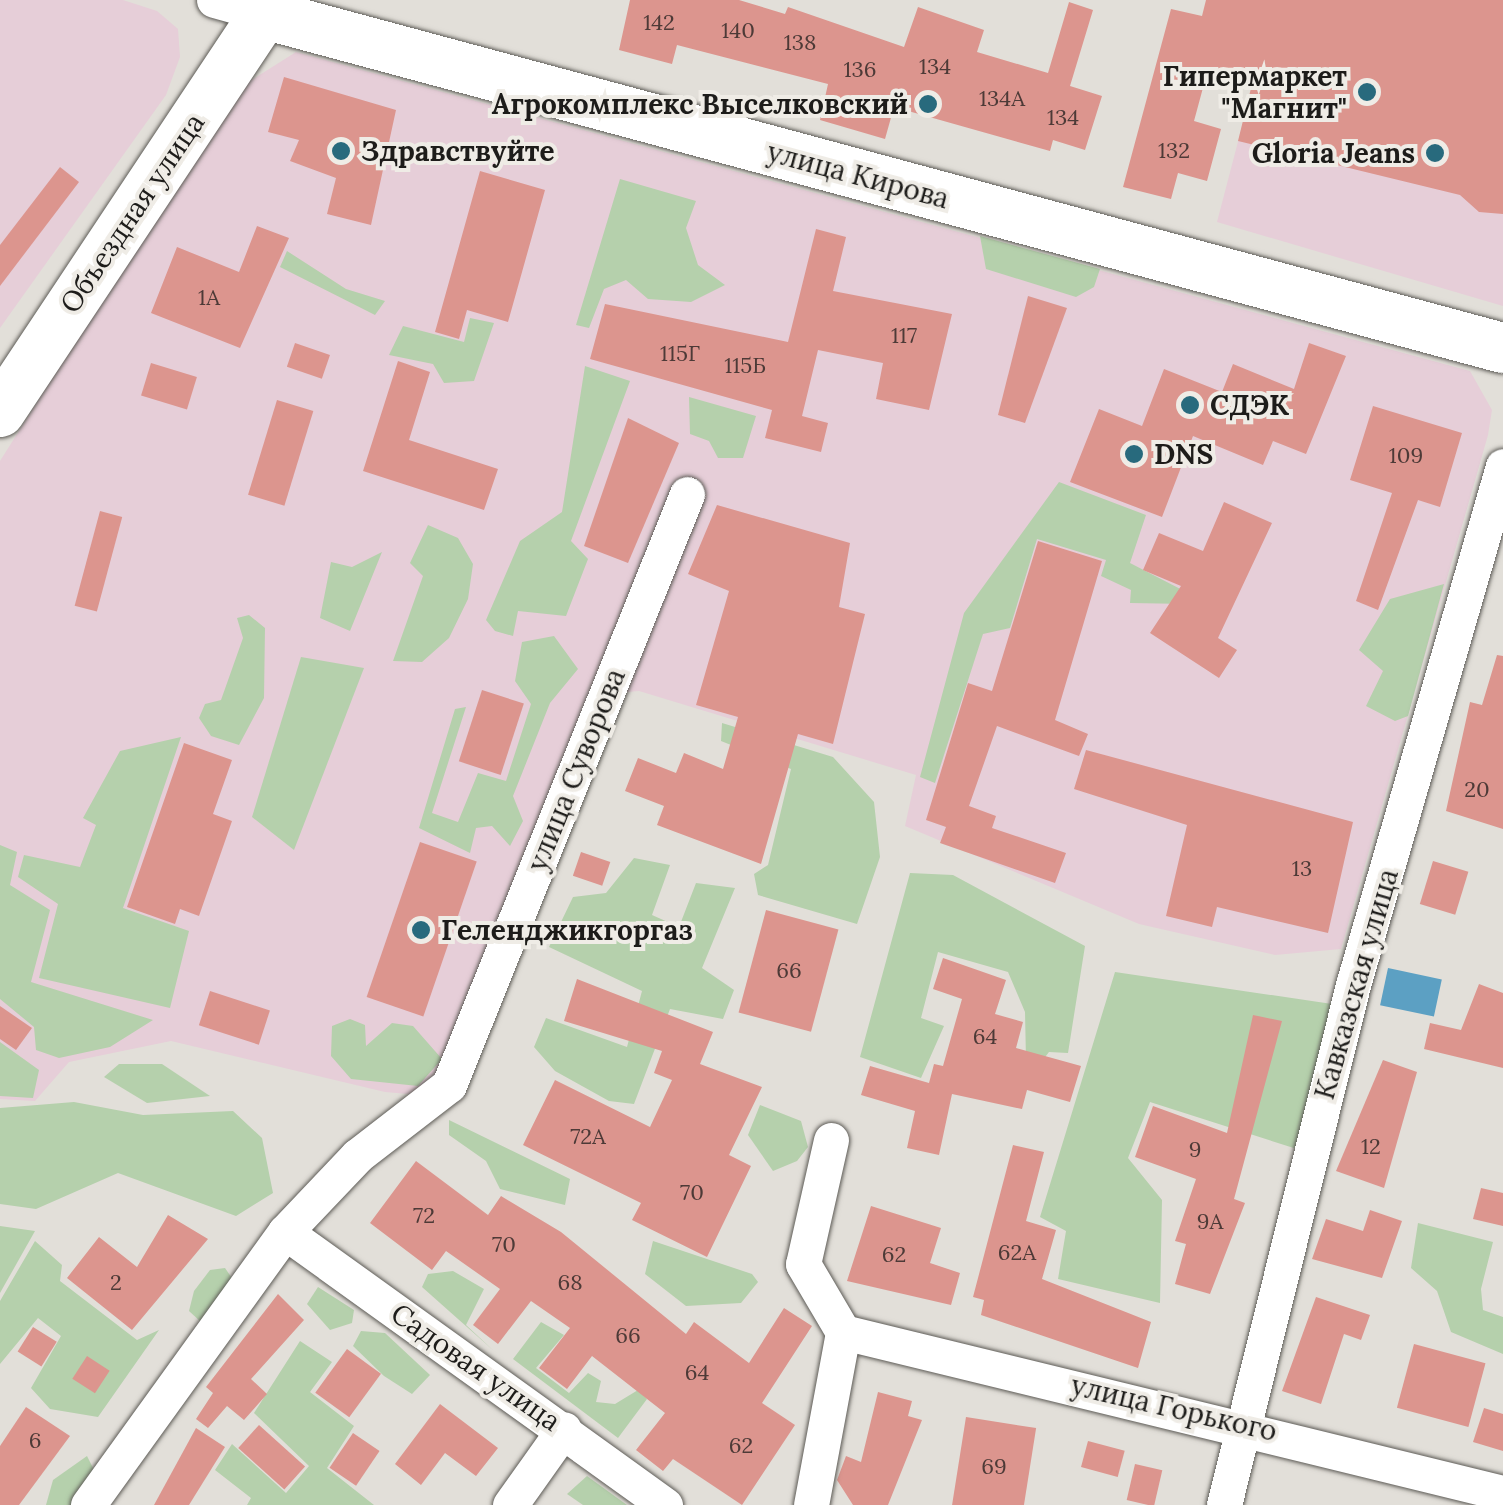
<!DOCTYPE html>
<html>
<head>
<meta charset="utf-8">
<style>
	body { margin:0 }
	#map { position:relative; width:1503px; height:1505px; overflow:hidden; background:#e2dfd9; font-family:Lora,serif }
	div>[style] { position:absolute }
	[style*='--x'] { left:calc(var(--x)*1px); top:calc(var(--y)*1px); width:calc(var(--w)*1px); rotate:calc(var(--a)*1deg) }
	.commercial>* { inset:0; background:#e6ced8 }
	.green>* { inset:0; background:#b5d0ac }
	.water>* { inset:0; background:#5ca0c3; transform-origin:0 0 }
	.building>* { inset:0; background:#dc958e; transform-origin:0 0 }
	.roads { filter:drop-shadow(0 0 2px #5d5b56) drop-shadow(0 0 2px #5d5b56) }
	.minor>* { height:35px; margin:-17.5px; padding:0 17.5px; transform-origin:17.5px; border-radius:17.5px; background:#fff }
	.secondary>* { height:50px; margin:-25px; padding:0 25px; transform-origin:25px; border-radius:25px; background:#fff }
	.dots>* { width:28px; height:28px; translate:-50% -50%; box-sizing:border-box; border:5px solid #efece6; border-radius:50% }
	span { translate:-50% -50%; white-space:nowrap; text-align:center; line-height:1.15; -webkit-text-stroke:8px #efece6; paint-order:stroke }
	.number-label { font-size:22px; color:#4d3a37 }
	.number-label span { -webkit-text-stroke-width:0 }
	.poi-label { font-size:28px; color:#1d1c1a; font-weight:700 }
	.right { translate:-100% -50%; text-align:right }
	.left { translate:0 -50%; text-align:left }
	.street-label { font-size:28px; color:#1d1c1a }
</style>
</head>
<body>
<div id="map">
	<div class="commercial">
		<i style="clip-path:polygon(0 0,123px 0,157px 11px,178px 29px,180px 57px,166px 95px,0 328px)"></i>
		<i style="clip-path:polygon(1275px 0,1503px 0,1503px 306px,1217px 222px)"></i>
		<i style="clip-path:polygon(296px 52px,1470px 371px,1492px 410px,1488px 435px,1341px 949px,1275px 955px,1139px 924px,905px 826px,916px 775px,639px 691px,591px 695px,442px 1097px,385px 1092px,171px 1041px,69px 1062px,35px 1101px,0 1099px,0 461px,234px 91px)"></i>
	</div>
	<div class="green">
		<i style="clip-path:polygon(620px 179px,696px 201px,686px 228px,698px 265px,725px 285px,691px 302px,648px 299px,626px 280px,604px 289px,589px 328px,576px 325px)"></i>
		<i style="clip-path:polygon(980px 236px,1100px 269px,1094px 287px,1076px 297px,986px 269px)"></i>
		<i style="clip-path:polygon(287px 251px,346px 289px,385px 301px,375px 315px,280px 267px)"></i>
		<i style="clip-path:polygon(470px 318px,494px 323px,474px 381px,444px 383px,433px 364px,389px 355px,403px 326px,464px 342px)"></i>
		<i style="clip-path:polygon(585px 366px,630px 381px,571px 541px,588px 559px,566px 616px,518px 611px,513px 636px,495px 631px,486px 620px,520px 541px,562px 512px)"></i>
		<i style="clip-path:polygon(689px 397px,756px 416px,743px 458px,718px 458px,709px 441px,690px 434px)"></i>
		<i style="clip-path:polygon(1059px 482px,1146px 515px,1130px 563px,1192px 595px,1188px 604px,1130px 603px,1131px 590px,1101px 576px,1106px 560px,1037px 539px,1010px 628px,983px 634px,935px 783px,920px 777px,964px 613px)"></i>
		<i style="clip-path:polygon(428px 525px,458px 538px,473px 564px,468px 599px,449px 638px,422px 662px,393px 661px,423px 576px,410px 563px)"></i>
		<i style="clip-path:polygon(382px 552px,350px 631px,320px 618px,331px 562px,352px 567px)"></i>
		<i style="clip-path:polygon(1444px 584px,1408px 716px,1395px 721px,1366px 706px,1383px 671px,1359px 650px,1390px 599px)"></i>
		<i style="clip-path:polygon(249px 615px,265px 628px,264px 698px,239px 745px,211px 736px,199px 718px,205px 704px,221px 700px,243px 638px,237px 618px)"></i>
		<i style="clip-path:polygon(554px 636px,578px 669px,550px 703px,513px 796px,523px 821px,510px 846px,492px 826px,476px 828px,470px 853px,419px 828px,455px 709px,466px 707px,432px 813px,458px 822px,478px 773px,506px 781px,531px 704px,515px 681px,522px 642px)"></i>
		<i style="clip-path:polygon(301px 657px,364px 668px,294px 850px,252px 817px)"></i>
		<i style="clip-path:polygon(722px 723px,833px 757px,874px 802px,880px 857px,857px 924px,758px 895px,754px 874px,768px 865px,791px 769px,721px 741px)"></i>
		<i style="clip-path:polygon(181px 737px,123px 908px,189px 931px,170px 1008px,39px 978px,58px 904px,18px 877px,24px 855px,80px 867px,96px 825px,83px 818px,120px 751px)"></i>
		<i style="clip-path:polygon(0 845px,17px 852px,10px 885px,50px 910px,31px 982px,153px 1020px,110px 1047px,59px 1058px,36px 1050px,34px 1027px,0 999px)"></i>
		<i style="clip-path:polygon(634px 858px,670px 865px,652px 915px,679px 927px,696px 883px,735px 888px,702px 968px,734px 990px,723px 1019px,670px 1009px,634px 1104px,609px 1101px,555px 1071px,534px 1047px,546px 1018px,627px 1047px,642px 991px,549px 947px,573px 897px,606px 893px)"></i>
		<i style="clip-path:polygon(910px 873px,953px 875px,1085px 946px,1068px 1053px,1049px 1052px,1039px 1065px,1026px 1060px,1025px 1012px,1008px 972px,938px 952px,921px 1018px,944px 1026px,921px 1078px,860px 1057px)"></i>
		<i style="clip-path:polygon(1115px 972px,1332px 1004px,1300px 1150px,1150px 1102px,1128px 1158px,1162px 1200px,1160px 1303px,1058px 1279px,1066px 1231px,1040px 1217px)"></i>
		<i style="clip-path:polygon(350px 1019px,365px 1025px,366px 1046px,392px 1023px,413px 1026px,442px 1059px,418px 1086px,351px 1079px,331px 1056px,332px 1026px)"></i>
		<i style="clip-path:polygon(0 1042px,39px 1070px,33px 1098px,0 1096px)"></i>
		<i style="clip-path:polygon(119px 1064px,162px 1064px,210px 1096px,147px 1103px,104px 1077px)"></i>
		<i style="clip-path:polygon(74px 1102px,143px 1115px,233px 1111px,262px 1138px,273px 1193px,236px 1216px,118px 1173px,36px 1209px,0 1204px,0 1108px)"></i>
		<i style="clip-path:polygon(760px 1105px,801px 1121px,808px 1147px,797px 1161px,773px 1171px,748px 1135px)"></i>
		<i style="clip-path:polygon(449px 1120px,570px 1179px,565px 1205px,500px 1189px,486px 1161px,449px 1135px)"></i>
		<i style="clip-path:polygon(1418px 1223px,1493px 1242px,1481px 1289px,1483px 1310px,1503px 1317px,1503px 1354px,1451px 1332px,1437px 1291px,1411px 1268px)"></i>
		<i style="clip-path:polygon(0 1226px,35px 1231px,0 1293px)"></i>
		<i style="clip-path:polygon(35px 1241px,62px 1265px,60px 1281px,137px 1340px,159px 1330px,98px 1417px,50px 1409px,31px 1388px,61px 1336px,38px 1318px,0 1364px,0 1301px)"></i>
		<i style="clip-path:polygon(653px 1241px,752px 1274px,758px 1282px,741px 1303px,686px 1306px,645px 1274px)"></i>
		<i style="clip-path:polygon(225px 1268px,234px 1281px,202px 1323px,189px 1311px,194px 1291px,210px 1270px)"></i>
		<i style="clip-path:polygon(453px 1271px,484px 1289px,466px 1325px,494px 1351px,422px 1287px,428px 1274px)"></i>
		<i style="clip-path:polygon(318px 1287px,354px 1310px,352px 1323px,330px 1330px,307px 1304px)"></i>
		<i style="clip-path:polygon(541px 1322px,564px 1335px,536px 1368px,569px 1393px,588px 1373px,601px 1381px,596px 1402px,615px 1404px,638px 1390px,647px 1399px,618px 1438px,513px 1359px)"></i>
		<i style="clip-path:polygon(361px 1331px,385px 1333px,430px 1375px,412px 1394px,384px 1376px,353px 1346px)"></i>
		<i style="clip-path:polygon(300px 1341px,332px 1362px,310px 1392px,354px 1426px,327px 1468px,374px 1505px,247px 1505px,251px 1498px,215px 1470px,232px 1444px,286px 1493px,309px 1466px,254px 1413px)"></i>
		<i style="clip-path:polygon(87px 1456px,99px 1480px,78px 1505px,46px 1505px,53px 1480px)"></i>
		<i style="clip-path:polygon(587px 1476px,627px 1505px,583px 1505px,567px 1494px)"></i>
	</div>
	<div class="water">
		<i style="left:1388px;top:968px;width:55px;height:38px;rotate:12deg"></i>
	</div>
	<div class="building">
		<i style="clip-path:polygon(630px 0,739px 0,785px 14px,788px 7px,904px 47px,918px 7px,984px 30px,977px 52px,1048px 73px,1069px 2px,1093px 10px,1070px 86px,1102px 96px,1085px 150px,1053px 140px,1050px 151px,894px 107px,885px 139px,820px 120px,828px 84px,677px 45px,672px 64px,619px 50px)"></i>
		<i style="clip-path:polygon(1206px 0,1503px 0,1503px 214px,1479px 212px,1460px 195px,1238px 141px,1252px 84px,1207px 73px,1194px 121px,1221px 129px,1207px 181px,1178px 173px,1171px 199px,1123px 187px,1171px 9px,1202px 16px)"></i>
		<i style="clip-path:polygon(284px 77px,396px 110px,371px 225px,327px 214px,336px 178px,290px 161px,299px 140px,268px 132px)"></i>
		<i style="clip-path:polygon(60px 167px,79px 182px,0 286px,0 245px)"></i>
		<i style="clip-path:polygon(480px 171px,545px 190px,508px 322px,467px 310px,459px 339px,435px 332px)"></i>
		<i style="clip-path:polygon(257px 226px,289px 238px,240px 348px,151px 313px,177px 247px,239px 272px)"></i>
		<i style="clip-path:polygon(816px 229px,846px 237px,833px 291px,952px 314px,929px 410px,876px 399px,883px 363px,818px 350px,802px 416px,828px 423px,821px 452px,765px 438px,772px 410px,590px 359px,605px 304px,788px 342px)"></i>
		<i style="clip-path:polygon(1028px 296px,1067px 308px,1025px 423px,998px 415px)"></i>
		<i style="left:295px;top:343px;width:37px;height:25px;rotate:19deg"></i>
		<i style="clip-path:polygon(1309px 343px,1346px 356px,1306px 454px,1273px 441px,1263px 465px,1193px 436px,1162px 517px,1070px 482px,1099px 409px,1142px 426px,1164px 369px,1222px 392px,1233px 364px,1294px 389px)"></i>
		<i style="clip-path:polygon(398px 361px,430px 372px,409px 440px,498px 469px,484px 510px,363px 471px)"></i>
		<i style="left:151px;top:363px;width:48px;height:34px;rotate:17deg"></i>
		<i style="left:277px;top:400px;width:38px;height:99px;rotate:17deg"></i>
		<i style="clip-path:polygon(1373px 406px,1462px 433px,1440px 507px,1418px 500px,1378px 610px,1356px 601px,1392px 493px,1350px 480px)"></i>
		<i style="clip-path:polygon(628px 418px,679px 443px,628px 563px,584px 546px)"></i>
		<i style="clip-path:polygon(1224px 502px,1272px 523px,1218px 638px,1237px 650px,1219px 678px,1150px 633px,1181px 586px,1143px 570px,1159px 533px,1203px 551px)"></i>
		<i style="clip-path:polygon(717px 505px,850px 543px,839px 607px,865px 614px,833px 744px,798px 734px,761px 864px,657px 825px,664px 806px,625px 791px,638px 758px,676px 773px,684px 753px,723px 769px,738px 717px,696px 705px,729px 591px,688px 574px)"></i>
		<i style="left:100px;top:511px;width:23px;height:98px;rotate:15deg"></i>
		<i style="clip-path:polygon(1038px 541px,1102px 561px,1055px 720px,1088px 734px,1079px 756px,997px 726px,969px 806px,996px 816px,992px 828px,1066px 853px,1055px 883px,940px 843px,946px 827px,926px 820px,968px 683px,992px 691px)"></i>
		<i style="clip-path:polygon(1497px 655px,1503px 656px,1503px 829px,1446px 811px,1470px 702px,1482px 705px)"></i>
		<i style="left:482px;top:690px;width:44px;height:75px;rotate:18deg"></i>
		<i style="clip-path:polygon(184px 743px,232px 760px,213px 814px,232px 821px,199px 916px,180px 909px,175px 924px,127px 907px)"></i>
		<i style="clip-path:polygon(1086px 750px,1353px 822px,1328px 933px,1217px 907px,1212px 927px,1166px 916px,1187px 825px,1074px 789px)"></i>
		<i style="left:420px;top:842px;width:60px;height:164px;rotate:19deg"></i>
		<i style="left:581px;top:852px;width:31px;height:25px;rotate:19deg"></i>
		<i style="left:1433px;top:861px;width:37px;height:45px;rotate:17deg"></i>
		<i style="left:766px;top:910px;width:75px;height:106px;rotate:15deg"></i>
		<i style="clip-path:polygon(943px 958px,1006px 980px,995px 1014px,1023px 1022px,1016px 1048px,1081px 1066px,1070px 1102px,1027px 1090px,1022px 1109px,952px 1094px,939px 1155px,907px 1148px,915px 1111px,861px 1095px,870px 1066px,929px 1083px,934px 1064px,943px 1066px,962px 999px,933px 989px)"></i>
		<i style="clip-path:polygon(577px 979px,713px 1032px,700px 1064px,762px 1087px,729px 1155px,751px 1166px,707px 1257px,632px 1220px,641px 1203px,523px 1145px,555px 1080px,650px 1127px,672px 1080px,654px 1073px,662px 1051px,564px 1021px)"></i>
		<i style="clip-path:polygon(1479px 984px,1503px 993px,1503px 1068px,1424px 1049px,1430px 1023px,1461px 1030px)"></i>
		<i style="left:210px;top:991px;width:63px;height:36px;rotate:18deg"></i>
		<i style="clip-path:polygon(0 1006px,32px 1028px,16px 1050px,0 1039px)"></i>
		<i style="clip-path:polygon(1253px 1015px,1282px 1021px,1234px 1199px,1245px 1203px,1210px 1294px,1175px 1284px,1186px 1244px,1175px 1241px,1196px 1179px,1135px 1157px,1153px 1106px,1227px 1133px)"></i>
		<i style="clip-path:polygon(1383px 1060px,1417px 1072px,1384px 1188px,1336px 1171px)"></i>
		<i style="clip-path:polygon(1013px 1145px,1044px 1152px,1026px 1221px,1056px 1230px,1042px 1279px,1151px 1322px,1138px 1368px,981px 1315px,984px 1300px,973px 1297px)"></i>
		<i style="clip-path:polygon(416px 1161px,488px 1215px,501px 1196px,561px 1232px,686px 1334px,694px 1322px,749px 1363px,784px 1308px,812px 1326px,762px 1403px,795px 1425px,742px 1505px,673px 1459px,663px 1471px,636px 1450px,665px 1413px,592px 1356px,567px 1389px,539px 1368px,570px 1328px,531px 1301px,498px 1344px,473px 1325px,500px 1289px,446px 1251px,432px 1270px,370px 1223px)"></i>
		<i style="clip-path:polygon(1481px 1188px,1503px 1193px,1503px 1226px,1473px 1219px)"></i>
		<i style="clip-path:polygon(871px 1206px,941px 1228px,930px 1263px,960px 1273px,951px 1305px,847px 1281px)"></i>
		<i style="clip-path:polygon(1370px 1210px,1402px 1221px,1382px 1278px,1312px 1259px,1326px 1219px,1363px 1231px)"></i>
		<i style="clip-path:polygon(168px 1215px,208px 1239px,132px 1330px,67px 1278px,99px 1237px,137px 1267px)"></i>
		<i style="clip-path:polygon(278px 1294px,304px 1320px,251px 1379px,267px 1394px,244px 1420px,227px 1406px,208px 1428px,196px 1419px,213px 1393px,206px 1387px)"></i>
		<i style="clip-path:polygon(1316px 1297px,1370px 1315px,1361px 1340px,1344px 1334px,1321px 1404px,1282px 1391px)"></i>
		<i style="left:33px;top:1327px;width:28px;height:29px;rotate:32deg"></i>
		<i style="left:1414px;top:1344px;width:74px;height:66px;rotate:15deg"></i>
		<i style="left:347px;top:1349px;width:42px;height:54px;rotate:36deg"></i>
		<i style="left:87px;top:1356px;width:27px;height:27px;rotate:33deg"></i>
		<i style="clip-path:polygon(878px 1392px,912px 1401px,908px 1416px,922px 1420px,888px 1505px,853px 1505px,837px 1480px,846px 1456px,861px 1462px)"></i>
		<i style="clip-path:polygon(440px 1404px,498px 1448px,476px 1476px,445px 1453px,421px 1485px,395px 1464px)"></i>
		<i style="clip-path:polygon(26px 1407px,70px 1436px,19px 1505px,0 1505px,0 1446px)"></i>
		<i style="clip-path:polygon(1484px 1408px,1503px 1414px,1503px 1451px,1473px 1442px)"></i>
		<i style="left:966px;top:1417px;width:71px;height:89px;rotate:9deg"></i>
		<i style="left:259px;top:1425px;width:62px;height:31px;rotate:42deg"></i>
		<i style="clip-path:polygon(196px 1428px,225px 1447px,189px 1505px,154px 1505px)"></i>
		<i style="left:353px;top:1433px;width:32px;height:42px;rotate:34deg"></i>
		<i style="left:1088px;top:1441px;width:38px;height:27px;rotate:15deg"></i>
		<i style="left:1135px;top:1464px;width:28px;height:37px;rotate:13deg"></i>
	</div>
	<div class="roads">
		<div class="minor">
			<i style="--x:214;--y:0;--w:52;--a:15.6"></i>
			<i style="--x:831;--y:1140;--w:127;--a:102.7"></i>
			<i style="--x:803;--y:1264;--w:79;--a:59.5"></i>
			<i style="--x:843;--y:1332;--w:679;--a:13.71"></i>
			<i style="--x:285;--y:1232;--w:468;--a:35.7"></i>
			<i style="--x:88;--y:1505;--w:337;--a:-54.2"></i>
			<i style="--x:285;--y:1232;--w:105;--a:-46.5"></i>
			<i style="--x:357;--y:1156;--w:116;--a:-37.7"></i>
			<i style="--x:449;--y:1085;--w:637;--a:-68.06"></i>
			<i style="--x:510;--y:1505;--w:93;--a:-54.6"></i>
			<i style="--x:811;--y:1505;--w:176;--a:-79.5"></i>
			<i style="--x:1224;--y:1505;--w:536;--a:-76.07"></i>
			<i style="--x:1353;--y:985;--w:540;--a:-73.88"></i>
		</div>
		<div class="secondary">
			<i style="--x:0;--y:412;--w:478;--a:-56.4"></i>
			<i style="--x:264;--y:14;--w:1283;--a:15.09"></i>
		</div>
	</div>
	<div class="dots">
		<i style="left:1367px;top:92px;background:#286a7d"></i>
		<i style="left:928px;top:104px;background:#286a7d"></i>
		<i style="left:341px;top:151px;background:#286a7d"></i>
		<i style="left:1435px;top:153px;background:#286a7d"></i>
		<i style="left:1190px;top:405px;background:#286a7d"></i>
		<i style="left:1134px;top:454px;background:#286a7d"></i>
		<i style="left:421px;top:930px;background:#286a7d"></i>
	</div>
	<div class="number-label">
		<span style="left:659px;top:23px">142</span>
		<span style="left:738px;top:31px">140</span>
		<span style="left:800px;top:43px">138</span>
		<span style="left:935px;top:67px">134</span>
		<span style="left:860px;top:70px">136</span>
		<span style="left:1002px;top:99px">134А</span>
		<span style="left:1063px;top:118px">134</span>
		<span style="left:1174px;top:151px">132</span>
		<span style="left:209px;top:298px">1А</span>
		<span style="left:904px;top:336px">117</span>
		<span style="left:680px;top:354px">115Г</span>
		<span style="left:745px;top:366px">115Б</span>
		<span style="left:1406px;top:456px">109</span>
		<span style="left:1477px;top:790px">20</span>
		<span style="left:1302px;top:869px">13</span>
		<span style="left:789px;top:971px">66</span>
		<span style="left:985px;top:1037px">64</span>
		<span style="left:588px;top:1137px">72А</span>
		<span style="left:1371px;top:1147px">12</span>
		<span style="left:1195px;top:1150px">9</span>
		<span style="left:692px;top:1193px">70</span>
		<span style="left:424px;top:1216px">72</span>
		<span style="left:1210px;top:1222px">9А</span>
		<span style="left:504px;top:1245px">70</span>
		<span style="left:1017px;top:1253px">62А</span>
		<span style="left:894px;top:1255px">62</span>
		<span style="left:116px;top:1283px">2</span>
		<span style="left:570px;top:1283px">68</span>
		<span style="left:628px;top:1336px">66</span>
		<span style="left:697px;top:1373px">64</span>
		<span style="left:35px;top:1441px">6</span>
		<span style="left:741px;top:1446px">62</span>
		<span style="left:994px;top:1467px">69</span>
	</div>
	<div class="poi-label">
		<span class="right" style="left:1347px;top:92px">Гипермаркет<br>"Магнит"</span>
		<span class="right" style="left:908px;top:104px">Агрокомплекс Выселковский</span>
		<span class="left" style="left:361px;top:151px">Здравствуйте</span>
		<span class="right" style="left:1415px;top:153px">Gloria Jeans</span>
		<span class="left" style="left:1210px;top:405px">СДЭК</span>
		<span class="left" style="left:1154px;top:454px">DNS</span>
		<span class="left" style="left:441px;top:930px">Геленджикгоргаз</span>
	</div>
	<div class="street-label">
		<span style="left:858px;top:175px;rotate:15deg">улица Кирова</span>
		<span style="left:132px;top:213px;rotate:-56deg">Объездная улица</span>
		<span style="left:576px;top:770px;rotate:-68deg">улица Суворова</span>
		<span style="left:1356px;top:984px;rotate:-74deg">Кавказская улица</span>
		<span style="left:476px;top:1367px;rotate:35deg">Садовая улица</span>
		<span style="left:1174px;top:1408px;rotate:13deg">улица Горького</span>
	</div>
</div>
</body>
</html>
